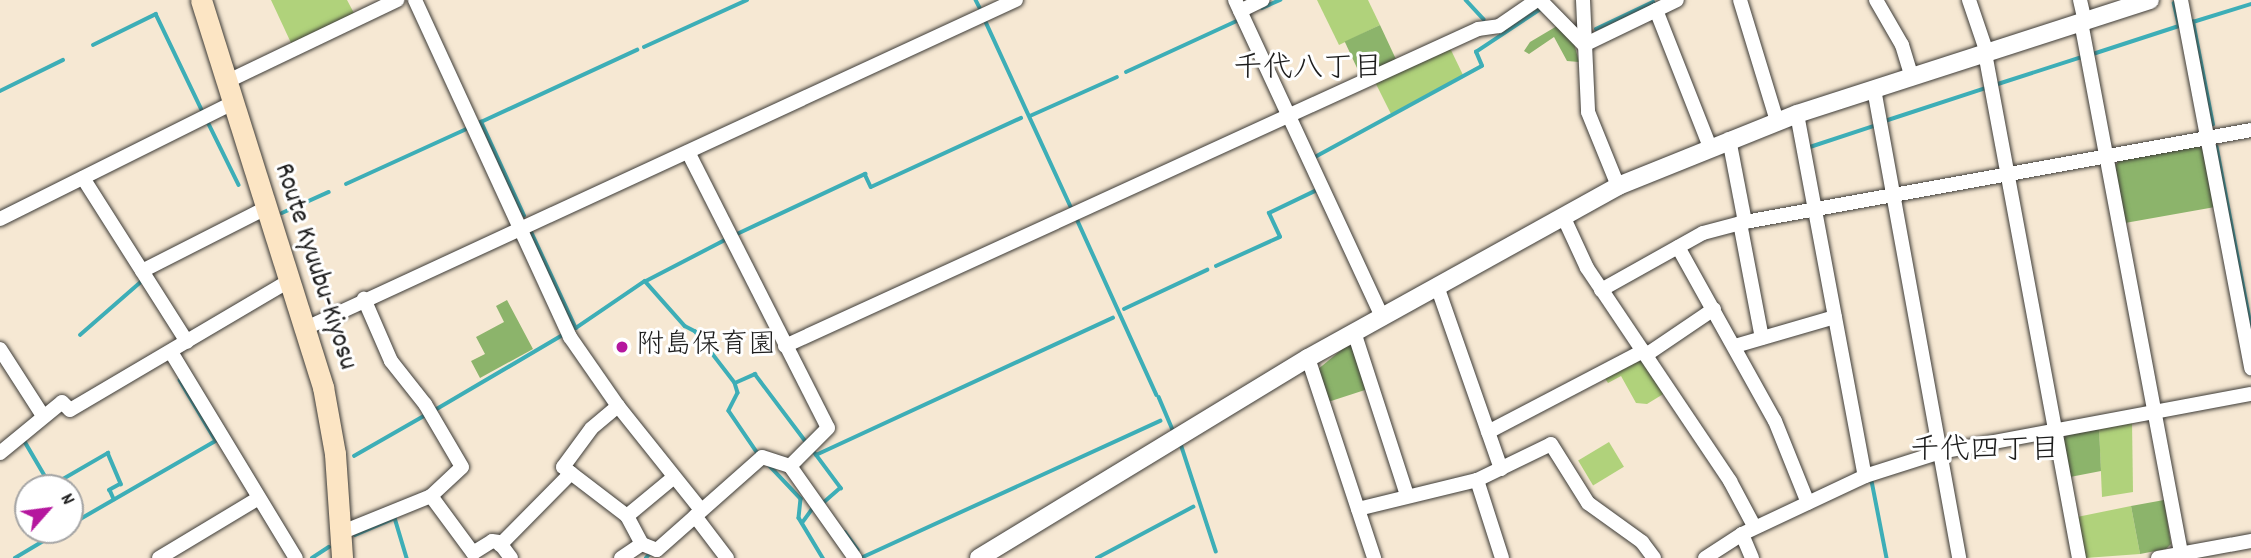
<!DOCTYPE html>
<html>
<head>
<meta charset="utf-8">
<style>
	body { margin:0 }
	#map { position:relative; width:2251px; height:558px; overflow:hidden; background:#f6e8d3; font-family:Dekko,"Klee One",sans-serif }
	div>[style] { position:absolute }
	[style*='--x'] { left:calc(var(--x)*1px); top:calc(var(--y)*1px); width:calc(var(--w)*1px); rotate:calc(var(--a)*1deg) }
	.green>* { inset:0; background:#b0d27b; transform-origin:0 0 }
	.forest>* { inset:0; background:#8cb46b; transform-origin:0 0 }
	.stream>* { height:3.5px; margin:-1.75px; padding:0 1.75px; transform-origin:1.75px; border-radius:1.75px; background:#3daeb7 }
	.roads { filter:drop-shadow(0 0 2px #3d3b37) drop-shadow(0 0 2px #3d3b37) }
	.minor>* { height:14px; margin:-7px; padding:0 7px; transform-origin:7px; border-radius:7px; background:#fff }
	.tertiary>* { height:18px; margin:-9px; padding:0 9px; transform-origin:9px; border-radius:9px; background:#fff }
	.secondary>* { height:21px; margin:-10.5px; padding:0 10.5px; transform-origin:10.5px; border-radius:10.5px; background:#fce5c4 }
	.dots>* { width:19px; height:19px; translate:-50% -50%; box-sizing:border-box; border:4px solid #fff; border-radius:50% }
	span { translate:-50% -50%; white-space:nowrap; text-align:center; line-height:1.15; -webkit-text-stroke:6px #fff; paint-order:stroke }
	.street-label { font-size:28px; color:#1c1c1c }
	.poi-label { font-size:28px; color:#1c1c1c }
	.left { translate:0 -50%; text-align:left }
	.neighbourhood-label { font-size:30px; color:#1c1c1c }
	.north { position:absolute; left:14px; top:474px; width:70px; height:70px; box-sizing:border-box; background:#fff; border:2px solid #a4a4a4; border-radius:50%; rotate:62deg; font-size:19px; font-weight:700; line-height:28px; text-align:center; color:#1c1c1c }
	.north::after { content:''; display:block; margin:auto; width:24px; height:32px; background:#b5179e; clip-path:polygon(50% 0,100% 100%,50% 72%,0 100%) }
</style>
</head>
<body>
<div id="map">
	<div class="green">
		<i style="clip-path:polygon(271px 0,347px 0,355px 15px,292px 45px)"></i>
		<i style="clip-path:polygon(1317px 0,1368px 0,1380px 25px,1339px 45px)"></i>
		<i style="clip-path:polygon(1450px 48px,1463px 75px,1391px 114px,1375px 82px)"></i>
		<i style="clip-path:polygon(1639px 356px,1665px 393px,1647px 404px,1636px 403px,1621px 376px,1608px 383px,1604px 377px)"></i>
		<i style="clip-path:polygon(2132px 421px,2133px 492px,2102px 497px,2099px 427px)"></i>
		<i style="left:1609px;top:442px;width:29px;height:36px;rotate:59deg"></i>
		<i style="clip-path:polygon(2131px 506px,2140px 554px,2085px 558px,2077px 517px)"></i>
	</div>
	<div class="forest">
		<i style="left:1380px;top:25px;width:40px;height:39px;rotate:65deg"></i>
		<i style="clip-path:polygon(1557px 26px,1574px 43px,1579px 62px,1567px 61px,1554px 37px,1529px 54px,1524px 51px,1530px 42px)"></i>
		<i style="clip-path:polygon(2198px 146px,2204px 150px,2215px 207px,2125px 223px,2115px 166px,2120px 160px)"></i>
		<i style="clip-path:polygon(507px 300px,533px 349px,480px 378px,471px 361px,485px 354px,476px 337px,504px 322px,496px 306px)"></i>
		<i style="clip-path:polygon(1354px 345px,1368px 389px,1328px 402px,1317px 370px,1346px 346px)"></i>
		<i style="clip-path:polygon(2099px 427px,2101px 471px,2070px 477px,2062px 441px,2068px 433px)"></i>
		<i style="clip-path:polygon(2164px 500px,2171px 544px,2166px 549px,2140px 554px,2131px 506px)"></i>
	</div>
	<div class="stream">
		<i style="--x:976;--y:0;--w:9;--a:63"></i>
		<i style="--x:1466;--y:0;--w:26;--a:47"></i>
		<i style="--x:1262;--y:8;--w:20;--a:-24"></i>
		<i style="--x:986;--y:22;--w:206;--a:65.3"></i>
		<i style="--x:1596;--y:29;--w:63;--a:-25.3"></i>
		<i style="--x:93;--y:45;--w:70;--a:-26.2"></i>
		<i style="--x:156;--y:14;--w:106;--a:64.4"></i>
		<i style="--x:644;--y:47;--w:113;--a:-24.5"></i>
		<i style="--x:2093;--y:54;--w:90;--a:-18"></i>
		<i style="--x:2179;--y:26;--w:23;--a:-103"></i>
		<i style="--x:1126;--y:72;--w:122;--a:-24.7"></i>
		<i style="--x:1998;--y:84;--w:88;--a:-17.8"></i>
		<i style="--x:0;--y:91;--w:70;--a:-26.2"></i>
		<i style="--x:1030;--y:116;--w:95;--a:-24.1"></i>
		<i style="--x:1885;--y:121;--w:106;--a:-18.1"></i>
		<i style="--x:208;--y:122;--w:70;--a:63.8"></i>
		<i style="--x:2213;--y:125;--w:105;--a:-101"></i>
		<i style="--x:2193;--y:22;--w:61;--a:-17.2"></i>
		<i style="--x:1810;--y:147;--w:67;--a:-18.2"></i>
		<i style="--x:2217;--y:147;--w:182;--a:79.2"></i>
		<i style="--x:1315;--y:157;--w:190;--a:-28.6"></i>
		<i style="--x:1482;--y:66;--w:15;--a:-113"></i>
		<i style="--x:1476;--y:52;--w:76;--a:-33.7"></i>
		<i style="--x:346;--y:184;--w:135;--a:-24.5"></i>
		<i style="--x:282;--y:213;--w:51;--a:-24.1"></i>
		<i style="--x:524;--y:216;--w:103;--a:-114.6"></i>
		<i style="--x:481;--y:122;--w:172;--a:-24.8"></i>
		<i style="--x:1077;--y:219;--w:193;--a:65.6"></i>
		<i style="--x:531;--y:231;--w:107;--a:65.1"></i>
		<i style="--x:576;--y:328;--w:83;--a:-34.3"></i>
		<i style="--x:645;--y:281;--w:60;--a:48.4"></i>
		<i style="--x:685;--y:326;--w:11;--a:27"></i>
		<i style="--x:695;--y:331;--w:66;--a:52.4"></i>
		<i style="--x:735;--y:383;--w:10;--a:73"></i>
		<i style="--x:738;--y:393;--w:20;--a:117"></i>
		<i style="--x:729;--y:411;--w:50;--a:55.7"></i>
		<i style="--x:735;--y:235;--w:144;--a:-25.1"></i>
		<i style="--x:865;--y:174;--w:14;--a:65"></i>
		<i style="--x:871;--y:187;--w:165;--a:-24.7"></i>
		<i style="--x:1216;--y:266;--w:70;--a:-24.4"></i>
		<i style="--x:1280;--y:237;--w:26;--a:-115"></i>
		<i style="--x:1269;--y:213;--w:53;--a:-25.6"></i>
		<i style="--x:646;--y:281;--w:89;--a:-27.4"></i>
		<i style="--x:1124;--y:309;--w:92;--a:-25.2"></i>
		<i style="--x:80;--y:335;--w:82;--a:-41.1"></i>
		<i style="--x:180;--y:380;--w:69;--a:59.3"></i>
		<i style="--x:735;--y:383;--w:22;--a:-24"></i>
		<i style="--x:755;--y:374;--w:86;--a:53"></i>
		<i style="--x:1159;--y:397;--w:38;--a:67"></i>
		<i style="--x:435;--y:410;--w:148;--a:-30.4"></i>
		<i style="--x:24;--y:440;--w:53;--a:59.6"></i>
		<i style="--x:51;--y:486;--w:66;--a:-30.1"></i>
		<i style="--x:108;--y:453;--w:34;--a:67"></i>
		<i style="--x:121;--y:484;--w:13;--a:151"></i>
		<i style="--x:110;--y:490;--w:10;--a:66"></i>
		<i style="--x:1181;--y:444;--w:113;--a:71.9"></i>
		<i style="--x:815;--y:453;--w:44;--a:53.4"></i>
		<i style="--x:841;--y:488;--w:23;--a:139"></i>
		<i style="--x:816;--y:455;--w:327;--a:-24.8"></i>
		<i style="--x:354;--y:456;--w:81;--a:-29.7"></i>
		<i style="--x:768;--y:464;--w:48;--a:46.7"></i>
		<i style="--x:801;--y:499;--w:19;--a:96"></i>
		<i style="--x:799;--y:518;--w:47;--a:59"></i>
		<i style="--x:1872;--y:481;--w:78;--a:79"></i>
		<i style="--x:802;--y:523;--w:17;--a:-54"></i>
		<i style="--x:70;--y:525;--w:170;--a:-30"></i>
		<i style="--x:845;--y:532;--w:22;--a:54"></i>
		<i style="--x:355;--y:535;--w:43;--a:-23"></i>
		<i style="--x:395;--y:518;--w:42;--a:73.3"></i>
		<i style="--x:863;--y:557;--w:327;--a:-24.6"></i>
		<i style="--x:15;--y:558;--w:55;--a:-30.8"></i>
		<i style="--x:312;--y:558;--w:20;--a:-33"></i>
		<i style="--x:646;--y:558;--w:8;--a:-50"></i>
		<i style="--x:1097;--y:558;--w:109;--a:-28"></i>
	</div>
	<div class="roads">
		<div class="minor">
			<i style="--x:415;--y:0;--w:371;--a:65.3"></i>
			<i style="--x:570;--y:337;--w:84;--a:55.2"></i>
			<i style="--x:618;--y:406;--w:133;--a:51.4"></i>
			<i style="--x:1235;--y:0;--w:349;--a:65.1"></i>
			<i style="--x:1540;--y:0;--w:63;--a:45.6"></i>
			<i style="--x:1583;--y:0;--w:112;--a:87.4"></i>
			<i style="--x:1588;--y:112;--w:80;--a:67.9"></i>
			<i style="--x:1740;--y:0;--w:127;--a:73"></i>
			<i style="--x:1876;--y:0;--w:52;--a:60"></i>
			<i style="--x:1902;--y:45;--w:34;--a:73"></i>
			<i style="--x:1969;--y:0;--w:56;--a:71.2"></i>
			<i style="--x:2080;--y:0;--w:22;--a:77"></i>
			<i style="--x:2181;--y:0;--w:375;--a:79.2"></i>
			<i style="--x:1656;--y:10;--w:147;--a:68.5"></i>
			<i style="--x:1240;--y:11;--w:25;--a:-26"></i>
			<i style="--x:2081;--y:22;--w:545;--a:79.33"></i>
			<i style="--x:1584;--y:45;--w:103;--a:-25.8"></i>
			<i style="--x:1985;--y:53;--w:514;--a:79.46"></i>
			<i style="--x:226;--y:82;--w:190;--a:-25.6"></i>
			<i style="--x:1874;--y:89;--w:477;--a:79.7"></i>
			<i style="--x:1797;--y:114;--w:368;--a:79.4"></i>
			<i style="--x:1729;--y:139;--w:85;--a:79.1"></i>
			<i style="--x:688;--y:152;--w:309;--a:63.1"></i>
			<i style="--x:828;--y:428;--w:54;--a:135"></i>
			<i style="--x:83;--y:178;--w:194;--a:57.6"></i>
			<i style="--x:1563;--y:216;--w:57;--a:65.2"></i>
			<i style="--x:1587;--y:268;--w:257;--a:56.1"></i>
			<i style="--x:1730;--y:481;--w:51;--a:61.9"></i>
			<i style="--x:0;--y:219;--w:258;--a:-26.5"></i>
			<i style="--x:1740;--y:223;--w:117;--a:79.2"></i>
			<i style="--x:1678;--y:247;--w:199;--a:60.9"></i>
			<i style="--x:1775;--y:421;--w:88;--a:68.1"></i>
			<i style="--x:142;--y:271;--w:139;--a:-26.9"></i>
			<i style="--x:1437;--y:286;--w:194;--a:70.7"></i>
			<i style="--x:1601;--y:290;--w:117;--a:-29.2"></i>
			<i style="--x:1703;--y:233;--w:43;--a:-14.7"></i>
			<i style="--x:1745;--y:222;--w:514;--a:-10.3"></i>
			<i style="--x:306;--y:328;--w:782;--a:-24.8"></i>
			<i style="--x:1354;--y:332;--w:171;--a:72"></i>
			<i style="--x:785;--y:346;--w:762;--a:-24.58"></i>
			<i style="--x:1478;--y:29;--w:21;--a:-8"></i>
			<i style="--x:1499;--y:26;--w:46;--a:-34.4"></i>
			<i style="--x:1735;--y:346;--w:104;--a:-16.2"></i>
			<i style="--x:0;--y:349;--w:80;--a:57.3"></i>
			<i style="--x:171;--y:352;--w:241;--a:58.8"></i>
			<i style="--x:1646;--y:355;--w:82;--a:-34.1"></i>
			<i style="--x:1308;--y:358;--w:211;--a:71.7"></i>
			<i style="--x:618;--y:406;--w:35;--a:140"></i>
			<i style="--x:591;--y:429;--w:47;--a:126.4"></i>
			<i style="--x:563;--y:467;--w:81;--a:37.4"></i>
			<i style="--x:627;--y:516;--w:32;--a:62"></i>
			<i style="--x:1488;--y:432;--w:175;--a:-27.6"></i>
			<i style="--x:0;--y:453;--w:80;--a:-39.4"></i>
			<i style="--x:62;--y:402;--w:11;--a:45"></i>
			<i style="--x:70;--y:410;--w:256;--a:-30.5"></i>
			<i style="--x:431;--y:496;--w:71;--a:53.6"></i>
			<i style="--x:473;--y:553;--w:22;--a:-32"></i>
			<i style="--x:492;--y:541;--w:7;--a:8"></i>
			<i style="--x:499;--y:542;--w:20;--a:53"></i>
			<i style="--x:1358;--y:509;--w:122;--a:-13.7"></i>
			<i style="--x:627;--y:516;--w:61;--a:-39.7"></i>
			<i style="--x:695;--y:516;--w:53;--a:52.7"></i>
			<i style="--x:340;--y:533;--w:98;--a:-22.1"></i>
			<i style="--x:431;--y:496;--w:42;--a:-43.1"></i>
			<i style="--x:462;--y:467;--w:73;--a:-120.4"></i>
			<i style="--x:425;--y:404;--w:55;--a:-128.3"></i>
			<i style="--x:391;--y:361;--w:68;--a:-113.5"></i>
			<i style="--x:500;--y:545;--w:101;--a:-45.4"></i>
			<i style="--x:159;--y:558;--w:114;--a:-31"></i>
			<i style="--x:621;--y:558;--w:25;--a:-34"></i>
			<i style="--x:642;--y:544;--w:16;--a:22"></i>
			<i style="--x:657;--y:550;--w:140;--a:-41.5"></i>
			<i style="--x:762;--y:457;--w:29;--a:18"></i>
			<i style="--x:790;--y:466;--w:113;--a:54.8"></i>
			<i style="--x:1502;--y:558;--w:82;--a:-107.8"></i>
			<i style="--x:1477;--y:480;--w:82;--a:-25.9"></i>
			<i style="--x:1551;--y:444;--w:70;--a:57.9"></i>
			<i style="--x:1588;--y:503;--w:67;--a:35.8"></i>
			<i style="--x:1642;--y:542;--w:20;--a:53"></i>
			<i style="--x:1705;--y:558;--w:44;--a:-33"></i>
			<i style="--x:1752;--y:558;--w:26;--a:-113"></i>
			<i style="--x:1742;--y:534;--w:136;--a:-25.2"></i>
			<i style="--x:1865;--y:476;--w:79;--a:-17.7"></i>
			<i style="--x:1940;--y:452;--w:316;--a:-10.6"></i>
			<i style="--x:2158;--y:558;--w:95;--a:-10.4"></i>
		</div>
		<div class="tertiary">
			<i style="--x:979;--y:558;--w:385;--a:-31.3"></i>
			<i style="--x:1308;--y:358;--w:355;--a:-29"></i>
			<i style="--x:1618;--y:186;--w:193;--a:-21.9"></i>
			<i style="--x:1797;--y:114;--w:371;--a:-17.9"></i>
		</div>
		<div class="secondary">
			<i style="--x:201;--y:0;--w:406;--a:72.5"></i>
			<i style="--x:323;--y:387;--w:68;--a:79.8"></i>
			<i style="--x:335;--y:454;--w:104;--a:86.1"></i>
		</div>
	</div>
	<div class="dots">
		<i style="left:622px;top:347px;background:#b5179e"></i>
	</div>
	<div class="street-label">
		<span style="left:314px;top:267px;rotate:72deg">Route Kyuubu-Kiyosu</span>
	</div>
	<div class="poi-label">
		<span class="left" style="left:636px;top:347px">附島保育園</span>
	</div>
	<div class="neighbourhood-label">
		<span style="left:1308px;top:71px">千代八丁目</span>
		<span style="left:1985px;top:453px">千代四丁目</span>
	</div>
	<div class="north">N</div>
</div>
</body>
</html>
